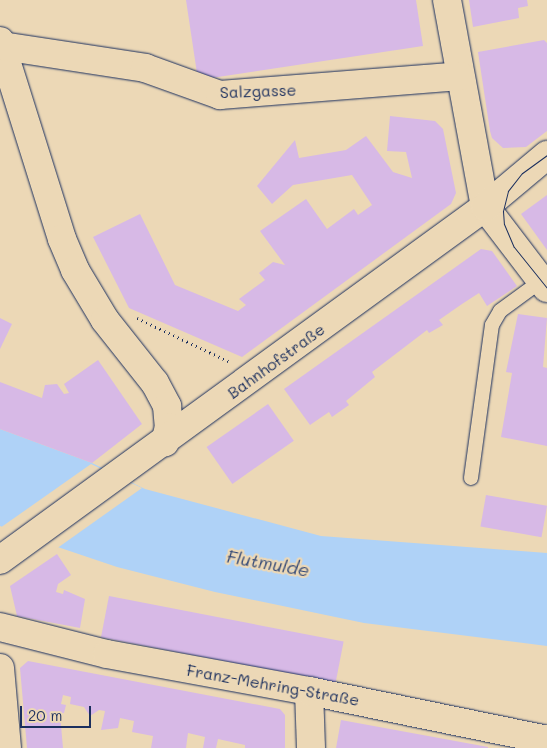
<!DOCTYPE html>
<html>
<head>
<meta charset="utf-8">
<style>
	body { margin:0 }
	#map { position:relative; width:547px; height:748px; overflow:hidden; background:#ecd8b6; font-family:Mali,sans-serif }
	div>[style] { position:absolute }
	[style*='--x'] { left:calc(var(--x)*1px); top:calc(var(--y)*1px); width:calc(var(--w)*1px); rotate:calc(var(--a)*1deg) }
	.water>* { inset:0; background:#afd2f7 }
	.pier>* { inset:0; background:#ecd8b6 }
	.building>* { inset:0; background:#d7b9e6; transform-origin:0 0 }
	.path>* { height:3px; margin-top:-1.5px; transform-origin:0; background:repeating-linear-gradient(90deg,#1b2f5e 0 1px,transparent 0 5px) }
	.roads { filter:drop-shadow(0 0 1px #1b2f5e) drop-shadow(0 0 1px #1b2f5e) }
	.service>* { height:14px; margin:-7px; padding:0 7px; transform-origin:7px; border-radius:7px; background:#ecd8b6 }
	.minor>* { height:28px; margin:-14px; padding:0 14px; transform-origin:14px; border-radius:14px; background:#ecd8b6 }
	.secondary>* { height:28px; margin:-14px; padding:0 14px; transform-origin:14px; border-radius:14px; background:#ecd8b6 }
	.tram>* { height:1px; margin:-0.5px; padding:0 0.5px; transform-origin:0.5px; border-radius:0.5px; background:#1b2f5e }
	span { translate:-50% -50%; white-space:nowrap; text-align:center; line-height:1.15; -webkit-text-stroke:4.5px #ecd8b6; paint-order:stroke }
	.street-label { font-size:16px; color:#1b2f5e }
	.water-label { font-size:18px; color:#314775; font-style:italic }
	.scale { position:absolute; left:20px; top:706px; width:71px; height:22px; box-sizing:border-box; border:2px solid #1b2f5e; border-top:0; padding-left:6px; font-size:15px; line-height:18px; white-space:nowrap; color:#1b2f5e; -webkit-text-stroke:4px #ecd8b6; paint-order:stroke }
</style>
</head>
<body>
<div id="map">
	<div class="water">
		<i style="clip-path:polygon(0 429px,92px 463px,145px 489px,321px 536px,547px 553px,547px 646px,364px 623px,215px 592px,117px 567px,31px 538px,0 526px)"></i>
	</div>
	<div class="pier">
		<i style="clip-path:polygon(91px 464px,142px 488px,56px 549px,0 528px)"></i>
	</div>
	<div class="building">
		<i style="clip-path:polygon(186px 0,416px 0,423px 46px,198px 80px)"></i>
		<i style="clip-path:polygon(469px 0,527px 0,528px 6px,518px 8px,519px 18px,473px 27px)"></i>
		<i style="clip-path:polygon(544px 40px,547px 43px,547px 131px,526px 147px,503px 148px,492px 138px,490px 131px,478px 52px)"></i>
		<i style="clip-path:polygon(390px 116px,435px 121px,443px 129px,456px 193px,451px 204px,242px 357px,129px 308px,93px 237px,140px 214px,175px 285px,238px 311px,246px 305px,239px 299px,265px 280px,259px 273px,273px 262px,285px 265px,260px 231px,306px 199px,327px 229px,354px 209px,358px 215px,372px 205px,352px 175px,293px 185px,272px 204px,257px 186px,295px 140px,299px 158px,346px 150px,366px 136px,393px 172px,412px 178px,406px 152px,387px 151px)"></i>
		<i style="clip-path:polygon(547px 195px,547px 250px,521px 214px)"></i>
		<i style="clip-path:polygon(481px 249px,492px 251px,517px 286px,487px 306px,479px 293px,462px 304px,439px 320px,443px 325px,429px 333px,427px 330px,372px 372px,375px 377px,346px 401px,349px 405px,332px 417px,329px 412px,310px 425px,284px 389px)"></i>
		<i style="clip-path:polygon(518px 314px,547px 318px,543px 367px,547px 368px,547px 446px,501px 437px,512px 373px,506px 372px)"></i>
		<i style="clip-path:polygon(0 318px,12px 324px,0 349px)"></i>
		<i style="clip-path:polygon(98px 360px,142px 424px,92px 463px,0 429px,0 382px,42px 398px,45px 385px,57px 384px,64px 394px,69px 393px,64px 384px)"></i>
		<i style="left:268px;top:404px;width:45px;height:75px;rotate:55deg"></i>
		<i style="left:486px;top:495px;width:62px;height:32px;rotate:10deg"></i>
		<i style="clip-path:polygon(57px 554px,71px 575px,58px 584px,56px 592px,63px 594px,64px 590px,85px 599px,80px 628px,17px 616px,10px 586px)"></i>
		<i style="left:109px;top:596px;width:239px;height:42px;rotate:11deg"></i>
		<i style="clip-path:polygon(28px 661px,280px 709px,285px 715px,285px 748px,245px 748px,245px 745px,218px 739px,216px 748px,203px 748px,205px 737px,188px 733px,186px 748px,151px 748px,153px 736px,132px 732px,134px 721px,120px 718px,118px 728px,101px 730px,105px 711px,99px 710px,90px 716px,84px 707px,70px 704px,71px 697px,63px 695px,61px 704px,66px 705px,64px 713px,60px 714px,63px 748px,27px 748px,20px 668px)"></i>
		<i style="clip-path:polygon(341px 720px,488px 747px,488px 748px,336px 748px)"></i>
	</div>
	<div class="path">
		<i style="--x:137;--y:318;--w:101;--a:25.3"></i>
	</div>
	<div class="roads">
		<div class="service">
			<i style="--x:471;--y:478;--w:154;--a:-82.2"></i>
			<i style="--x:492;--y:325;--w:16;--a:-60"></i>
			<i style="--x:500;--y:311;--w:51;--a:-36.2"></i>
		</div>
		<div class="minor">
			<i style="--x:447;--y:0;--w:210;--a:79.6"></i>
			<i style="--x:485;--y:207;--w:102;--a:52.6"></i>
			<i style="--x:0;--y:41;--w:207;--a:72.6"></i>
			<i style="--x:62;--y:239;--w:34;--a:67"></i>
			<i style="--x:75;--y:270;--w:58;--a:59"></i>
			<i style="--x:105;--y:320;--w:80;--a:51.6"></i>
			<i style="--x:155;--y:383;--w:26;--a:62"></i>
			<i style="--x:167;--y:406;--w:21;--a:85"></i>
			<i style="--x:169;--y:427;--w:16;--a:105"></i>
			<i style="--x:2;--y:46;--w:145;--a:8.7"></i>
			<i style="--x:145;--y:68;--w:80;--a:19.8"></i>
			<i style="--x:220;--y:95;--w:241;--a:-4.5"></i>
			<i style="--x:0;--y:560;--w:600;--a:-36.05"></i>
			<i style="--x:485;--y:207;--w:81;--a:-40"></i>
			<i style="--x:0;--y:668;--w:80;--a:85"></i>
			<i style="--x:309;--y:691;--w:57;--a:88"></i>
		</div>
		<div class="secondary">
			<i style="--x:0;--y:627;--w:110;--a:14.2"></i>
			<i style="--x:107;--y:654;--w:205;--a:10.4"></i>
			<i style="--x:309;--y:691;--w:243;--a:11.6"></i>
		</div>
	</div>
	<div class="tram">
		<i style="--x:547;--y:155;--w:31;--a:144"></i>
		<i style="--x:522;--y:173;--w:23;--a:128"></i>
		<i style="--x:508;--y:191;--w:21;--a:104"></i>
		<i style="--x:503;--y:211;--w:13;--a:86"></i>
		<i style="--x:504;--y:224;--w:25;--a:67"></i>
		<i style="--x:514;--y:247;--w:53;--a:51.2"></i>
	</div>
	<div class="street-label">
		<span style="left:258px;top:91px;rotate:-2deg">Salzgasse</span>
		<span style="left:276px;top:361px;rotate:-36deg">Bahnhofstraße</span>
		<span style="left:273px;top:685px;rotate:10deg">Franz-Mehring-Straße</span>
	</div>
	<div class="water-label">
		<span style="left:268px;top:563px;rotate:10deg">Flutmulde</span>
	</div>
	<div class="scale">20 m</div>
</div>
</body>
</html>
